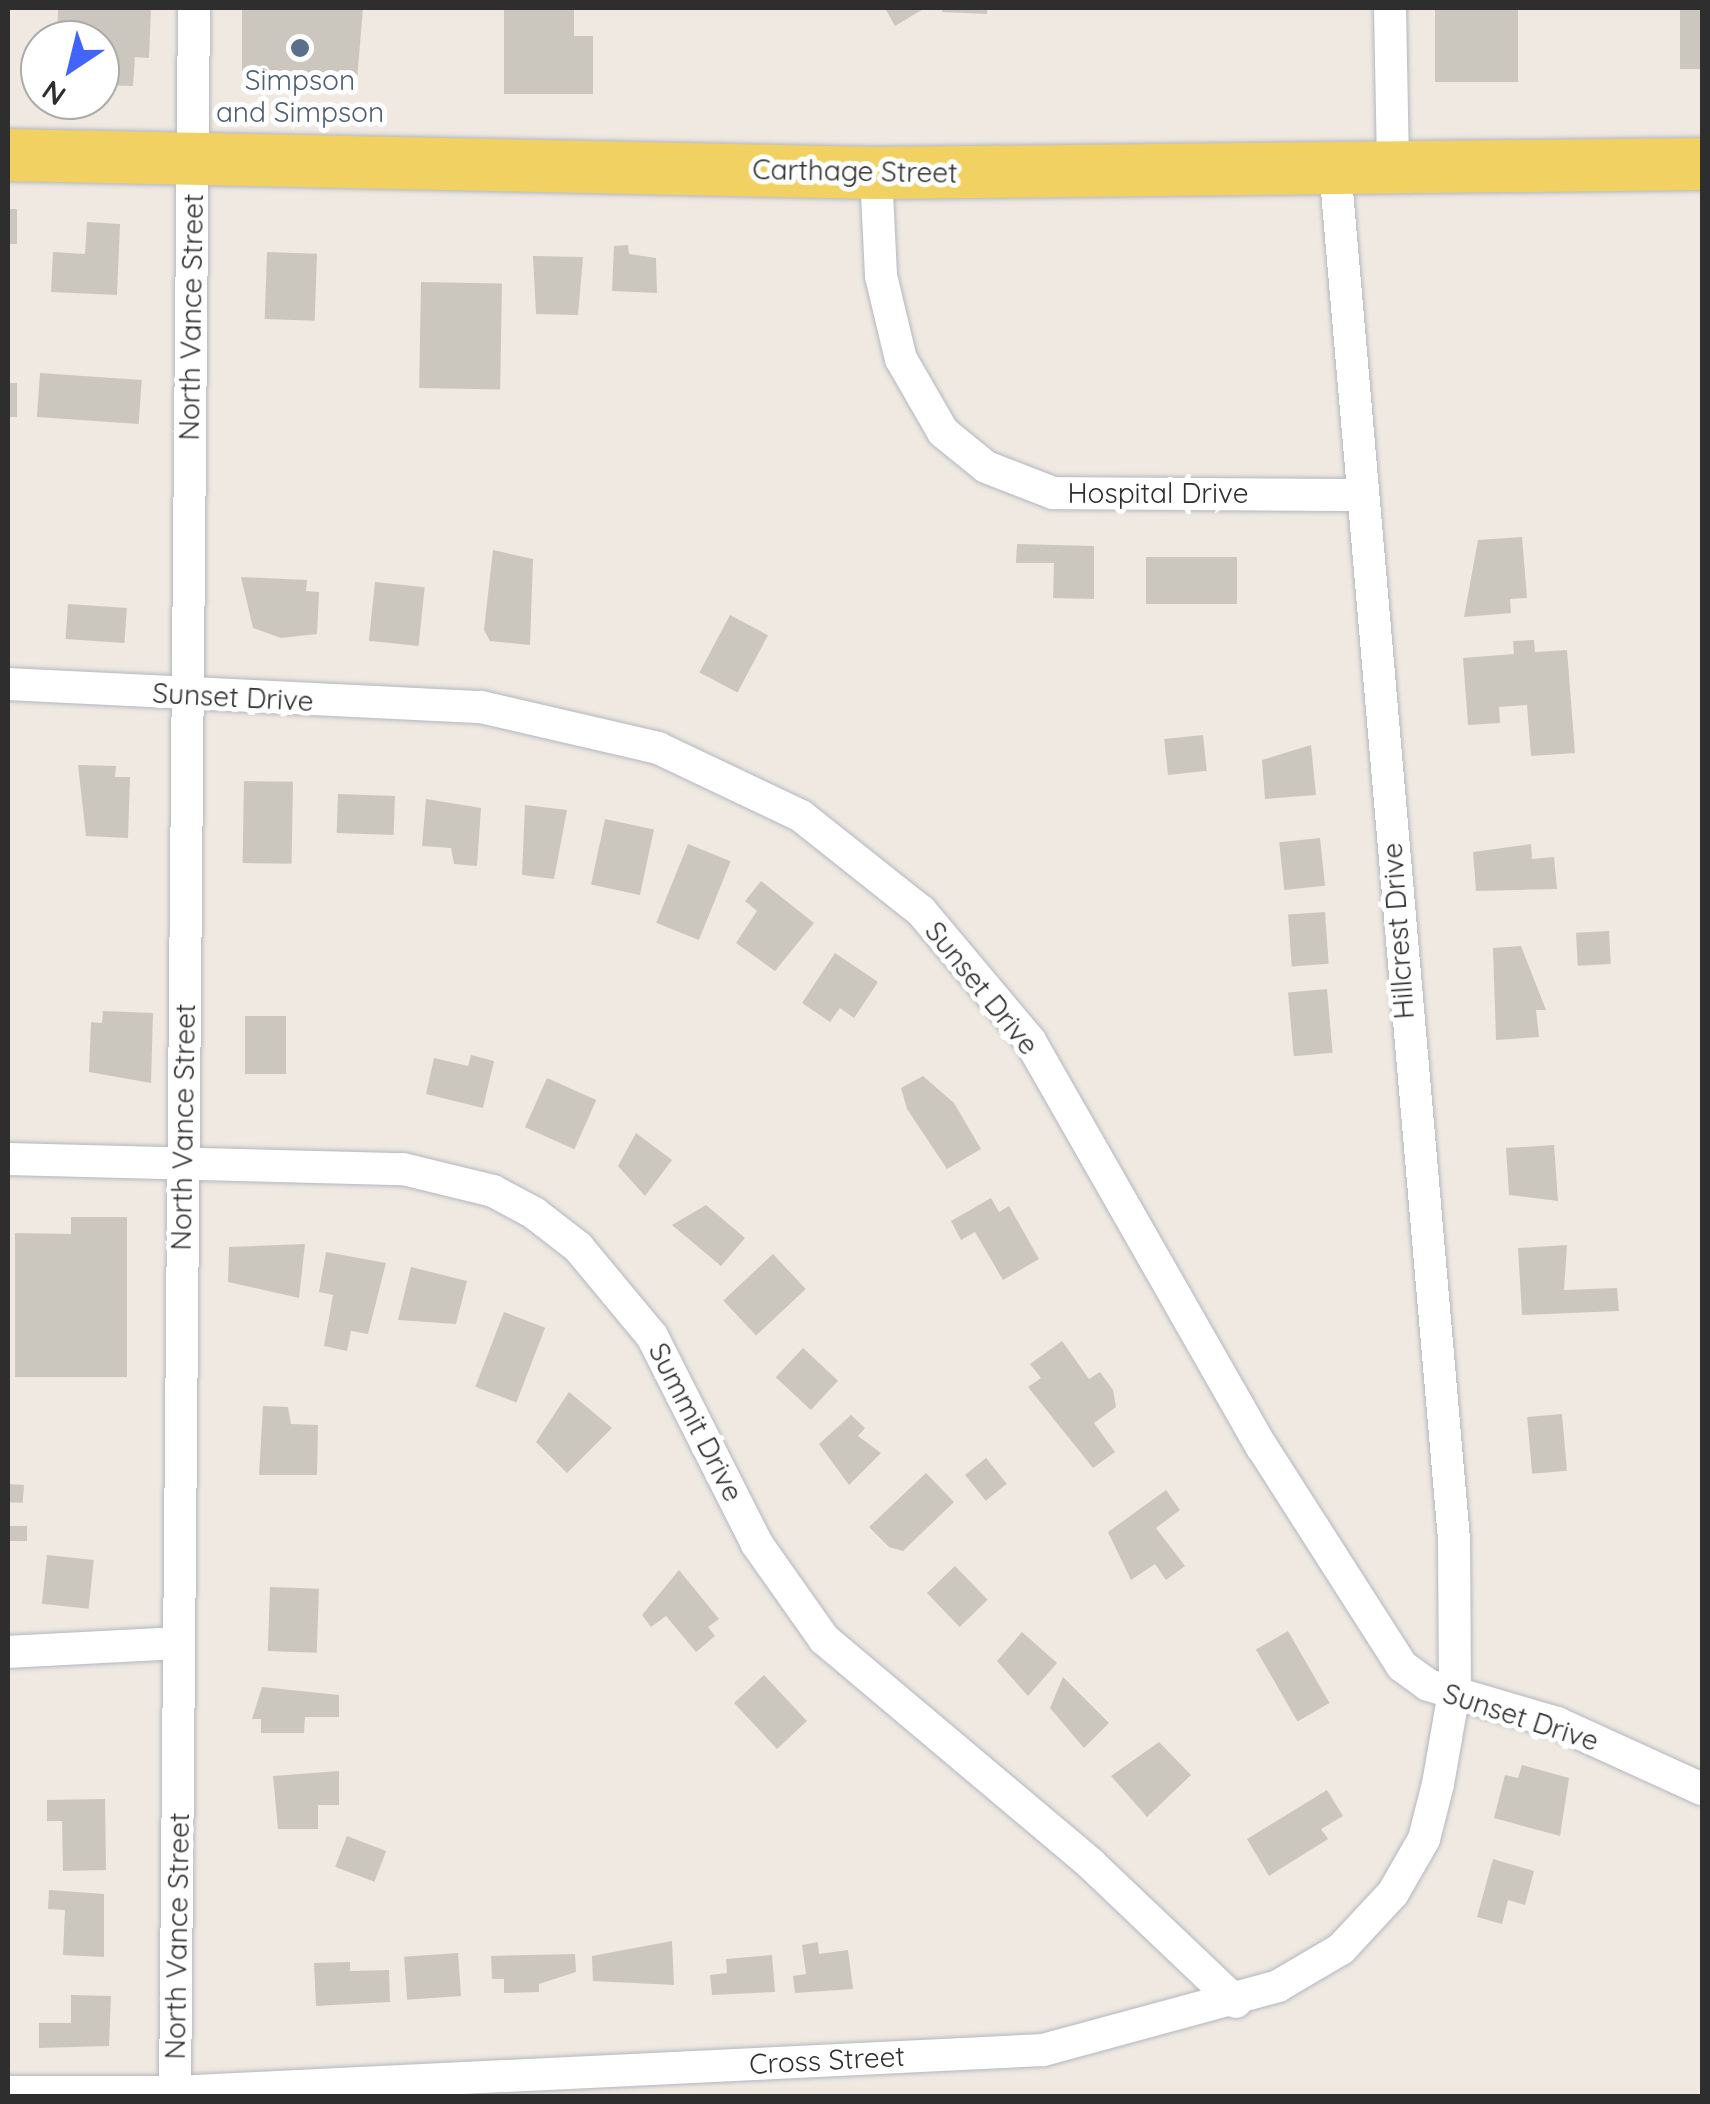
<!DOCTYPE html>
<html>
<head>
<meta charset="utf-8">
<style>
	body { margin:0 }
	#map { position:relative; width:1710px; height:2104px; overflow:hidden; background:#efe9e1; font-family:Quicksand,sans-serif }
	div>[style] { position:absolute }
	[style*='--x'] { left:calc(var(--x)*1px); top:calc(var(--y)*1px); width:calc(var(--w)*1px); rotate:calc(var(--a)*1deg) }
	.building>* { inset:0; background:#cbc7bf; transform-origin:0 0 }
	.roads { filter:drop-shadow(0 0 2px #b4b7c1) drop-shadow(0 0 2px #b4b7c1) }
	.minor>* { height:32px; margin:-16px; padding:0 16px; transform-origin:16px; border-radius:16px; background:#fff }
	.primary>* { height:52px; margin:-26px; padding:0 26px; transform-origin:26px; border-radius:26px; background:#f2d163 }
	.dots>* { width:28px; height:28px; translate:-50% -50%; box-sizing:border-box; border:5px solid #fff; border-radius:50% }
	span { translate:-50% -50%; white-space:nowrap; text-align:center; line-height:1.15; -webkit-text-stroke:10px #fff; paint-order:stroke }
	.service-label { font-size:28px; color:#4e5e75 }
	.street-label { font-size:28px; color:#2e2e2e }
	.frame { position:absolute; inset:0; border:10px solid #2e2e2e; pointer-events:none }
	.north { position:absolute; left:20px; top:20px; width:100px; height:100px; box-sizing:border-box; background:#fff; border:2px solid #ababab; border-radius:50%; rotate:215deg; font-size:28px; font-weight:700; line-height:40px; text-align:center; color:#2e2e2e }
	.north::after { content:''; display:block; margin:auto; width:35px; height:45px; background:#4264fb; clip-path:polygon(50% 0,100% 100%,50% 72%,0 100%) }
</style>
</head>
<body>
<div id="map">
	<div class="building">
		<i style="clip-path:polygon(58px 8px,151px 8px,149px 58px,135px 57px,133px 86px,100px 85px,100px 40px,57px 40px)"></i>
		<i style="clip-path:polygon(242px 8px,363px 8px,357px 80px,288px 79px,289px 87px,242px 79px)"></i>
		<i style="clip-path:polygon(504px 8px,574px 8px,574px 36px,593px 36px,593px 94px,504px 94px)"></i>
		<i style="clip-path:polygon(885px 8px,925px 8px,895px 26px)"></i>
		<i style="clip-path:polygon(942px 8px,987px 8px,987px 14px,942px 12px)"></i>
		<i style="left:1435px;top:8px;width:83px;height:74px"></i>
		<i style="left:1680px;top:8px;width:22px;height:61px"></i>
		<i style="left:8px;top:209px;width:9px;height:35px"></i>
		<i style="clip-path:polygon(87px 222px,120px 224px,117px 295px,51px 292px,53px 252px,85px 254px)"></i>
		<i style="clip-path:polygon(628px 245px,629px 254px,656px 258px,657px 293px,612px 291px,614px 246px)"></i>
		<i style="left:267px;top:252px;width:50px;height:67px;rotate:2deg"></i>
		<i style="clip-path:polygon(533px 256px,583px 257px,578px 315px,536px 314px)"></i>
		<i style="left:421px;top:282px;width:81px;height:106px;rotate:1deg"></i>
		<i style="left:40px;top:373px;width:102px;height:44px;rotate:4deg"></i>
		<i style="left:8px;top:383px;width:9px;height:34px"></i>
		<i style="clip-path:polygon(1522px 537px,1527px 598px,1510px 599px,1511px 613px,1464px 617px,1478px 540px)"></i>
		<i style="clip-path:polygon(1017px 544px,1094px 546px,1094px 599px,1053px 598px,1054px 563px,1016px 563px)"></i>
		<i style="clip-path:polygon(493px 550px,533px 559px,530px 645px,490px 641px,484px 630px)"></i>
		<i style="left:1146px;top:557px;width:91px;height:47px"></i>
		<i style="clip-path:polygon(241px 577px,307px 580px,306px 591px,319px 592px,317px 634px,281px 638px,253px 628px)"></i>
		<i style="left:375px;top:582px;width:50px;height:59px;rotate:6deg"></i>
		<i style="left:68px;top:604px;width:59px;height:35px;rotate:4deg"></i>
		<i style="left:730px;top:615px;width:43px;height:65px;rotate:28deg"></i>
		<i style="clip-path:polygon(1534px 640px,1535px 652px,1567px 650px,1575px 753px,1531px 756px,1527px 705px,1499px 707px,1500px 723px,1468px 725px,1463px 658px,1514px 654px,1513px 641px)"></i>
		<i style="left:1203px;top:735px;width:36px;height:39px;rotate:84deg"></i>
		<i style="clip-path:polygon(1311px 745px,1316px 795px,1265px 799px,1262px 760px)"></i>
		<i style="clip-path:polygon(78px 765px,116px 766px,115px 777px,130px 777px,128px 838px,86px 836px)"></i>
		<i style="left:244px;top:781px;width:49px;height:82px;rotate:1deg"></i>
		<i style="left:338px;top:794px;width:57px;height:39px;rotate:2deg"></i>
		<i style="clip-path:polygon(426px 799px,481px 808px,477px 866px,454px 864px,451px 848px,422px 846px)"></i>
		<i style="clip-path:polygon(525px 805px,567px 810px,554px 879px,522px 875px)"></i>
		<i style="left:605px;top:819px;width:50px;height:67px;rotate:12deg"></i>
		<i style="left:1320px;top:838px;width:48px;height:41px;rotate:84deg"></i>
		<i style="left:688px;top:844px;width:46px;height:85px;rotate:22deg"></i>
		<i style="clip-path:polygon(1531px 844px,1532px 859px,1554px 857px,1557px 889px,1476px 891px,1473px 852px)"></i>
		<i style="clip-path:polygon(761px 881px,814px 923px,775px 971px,736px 943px,757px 911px,745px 901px)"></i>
		<i style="left:1325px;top:912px;width:52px;height:37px;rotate:86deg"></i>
		<i style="left:1609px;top:931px;width:33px;height:33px;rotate:87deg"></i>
		<i style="clip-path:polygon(1521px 946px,1546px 1010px,1536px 1010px,1539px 1037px,1496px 1040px,1493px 948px)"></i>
		<i style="clip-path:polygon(835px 953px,878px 982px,854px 1018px,840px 1008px,830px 1022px,802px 1003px)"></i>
		<i style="left:1327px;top:989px;width:64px;height:39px;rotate:85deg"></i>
		<i style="clip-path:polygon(103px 1011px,153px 1013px,151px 1083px,89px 1072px,91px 1022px,102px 1023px)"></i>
		<i style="left:245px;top:1016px;width:41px;height:58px"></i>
		<i style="clip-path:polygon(471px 1055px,494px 1061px,483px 1108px,426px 1094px,434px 1058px,468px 1066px)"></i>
		<i style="clip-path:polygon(923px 1076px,954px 1103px,981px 1149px,947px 1169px,907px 1109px,901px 1088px)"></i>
		<i style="left:547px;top:1078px;width:54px;height:54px;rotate:24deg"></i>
		<i style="clip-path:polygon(636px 1133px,672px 1160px,645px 1196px,618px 1166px)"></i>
		<i style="clip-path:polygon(1554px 1145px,1558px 1201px,1509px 1195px,1506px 1148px)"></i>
		<i style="clip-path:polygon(991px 1198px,999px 1212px,1009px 1206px,1039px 1259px,1003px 1280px,975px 1232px,961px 1240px,951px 1221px)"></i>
		<i style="clip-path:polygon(706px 1205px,745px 1238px,721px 1266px,672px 1225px)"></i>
		<i style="clip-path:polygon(71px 1217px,127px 1217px,127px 1377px,15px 1377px,15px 1233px,71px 1234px)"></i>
		<i style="clip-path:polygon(305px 1244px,299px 1298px,228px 1282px,229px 1247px)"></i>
		<i style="clip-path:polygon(1567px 1245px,1564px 1290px,1617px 1288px,1619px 1311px,1522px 1315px,1518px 1248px)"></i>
		<i style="clip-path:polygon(326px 1252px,386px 1263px,368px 1334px,351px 1331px,347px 1351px,324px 1346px,333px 1295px,319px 1292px)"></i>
		<i style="left:773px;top:1254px;width:48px;height:68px;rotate:47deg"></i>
		<i style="clip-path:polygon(411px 1267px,467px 1281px,456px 1324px,398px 1320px)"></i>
		<i style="left:504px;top:1312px;width:44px;height:80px;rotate:21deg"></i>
		<i style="clip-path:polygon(1062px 1341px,1089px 1379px,1100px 1372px,1113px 1390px,1116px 1407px,1094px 1423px,1115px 1452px,1093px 1468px,1028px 1387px,1041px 1378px,1030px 1364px)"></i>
		<i style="left:803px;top:1348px;width:48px;height:40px;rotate:43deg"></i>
		<i style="clip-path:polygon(569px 1392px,612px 1428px,567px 1473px,536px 1442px)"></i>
		<i style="clip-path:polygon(263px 1406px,288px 1407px,291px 1424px,318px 1425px,317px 1475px,259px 1475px)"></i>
		<i style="left:1562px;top:1414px;width:57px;height:35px;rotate:85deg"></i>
		<i style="clip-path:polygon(851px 1415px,865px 1428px,858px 1436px,881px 1453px,849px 1485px,819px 1444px)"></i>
		<i style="left:986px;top:1458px;width:33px;height:27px;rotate:51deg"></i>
		<i style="clip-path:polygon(926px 1473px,954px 1502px,903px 1551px,889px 1547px,869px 1527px)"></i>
		<i style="left:8px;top:1484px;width:16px;height:18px;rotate:4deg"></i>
		<i style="clip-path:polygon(1166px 1490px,1180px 1510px,1156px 1528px,1185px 1566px,1166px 1580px,1155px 1564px,1131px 1580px,1108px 1532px)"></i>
		<i style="left:8px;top:1526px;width:19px;height:15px"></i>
		<i style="left:47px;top:1555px;width:47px;height:49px;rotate:6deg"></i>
		<i style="left:955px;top:1566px;width:47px;height:39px;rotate:46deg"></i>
		<i style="clip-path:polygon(679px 1570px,719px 1619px,708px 1627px,715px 1636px,696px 1652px,666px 1616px,651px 1627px,642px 1615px)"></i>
		<i style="left:270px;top:1587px;width:49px;height:64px;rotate:2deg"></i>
		<i style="left:1288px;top:1631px;width:83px;height:37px;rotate:60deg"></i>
		<i style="clip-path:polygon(1022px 1632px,1057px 1663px,1028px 1696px,997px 1661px)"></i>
		<i style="left:764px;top:1675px;width:63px;height:41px;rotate:47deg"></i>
		<i style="clip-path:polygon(1063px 1677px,1109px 1723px,1084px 1748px,1050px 1708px)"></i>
		<i style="clip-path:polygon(262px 1687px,339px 1695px,339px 1717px,305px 1717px,304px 1733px,261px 1733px,261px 1719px,252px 1719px)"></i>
		<i style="clip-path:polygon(1159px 1742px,1191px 1775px,1147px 1817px,1111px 1776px)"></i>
		<i style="clip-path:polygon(1522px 1765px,1569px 1778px,1560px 1836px,1494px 1818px,1505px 1775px,1518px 1778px)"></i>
		<i style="clip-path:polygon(339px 1771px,339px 1805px,318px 1805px,318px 1829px,278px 1829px,273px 1776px)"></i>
		<i style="clip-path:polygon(1327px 1790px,1343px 1816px,1321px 1829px,1328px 1839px,1269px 1876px,1247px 1839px)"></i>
		<i style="clip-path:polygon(105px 1799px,106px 1870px,63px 1871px,62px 1821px,47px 1821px,47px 1800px)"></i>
		<i style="left:347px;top:1836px;width:42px;height:33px;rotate:21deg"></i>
		<i style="clip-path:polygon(1493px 1859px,1534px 1871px,1525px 1905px,1508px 1900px,1502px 1924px,1477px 1917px)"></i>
		<i style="clip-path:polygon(49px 1890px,104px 1894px,104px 1957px,63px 1955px,65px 1910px,48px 1909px)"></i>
		<i style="clip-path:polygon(672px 1941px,674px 1985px,593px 1981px,592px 1956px)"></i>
		<i style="clip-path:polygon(818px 1942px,819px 1954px,848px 1950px,853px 1989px,795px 1993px,793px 1976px,806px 1974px,802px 1945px)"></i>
		<i style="left:458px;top:1953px;width:43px;height:54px;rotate:86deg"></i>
		<i style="clip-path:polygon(575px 1954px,576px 1972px,539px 1984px,539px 1992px,504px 1993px,504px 1979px,492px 1979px,491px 1956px)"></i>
		<i style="clip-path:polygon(772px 1955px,775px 1992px,712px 1995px,710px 1975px,727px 1973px,726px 1959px)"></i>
		<i style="clip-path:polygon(350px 1962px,350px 1971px,389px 1970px,390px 2002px,316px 2006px,314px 1963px)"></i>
		<i style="clip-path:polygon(71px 1995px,111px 1996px,109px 2046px,39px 2048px,39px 2023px,71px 2023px)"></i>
	</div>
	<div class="roads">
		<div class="minor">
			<i style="--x:1390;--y:8;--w:159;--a:88.9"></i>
			<i style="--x:876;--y:173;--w:103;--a:87.2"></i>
			<i style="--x:881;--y:276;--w:85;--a:76.5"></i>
			<i style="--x:901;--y:359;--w:84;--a:60.1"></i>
			<i style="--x:943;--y:432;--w:55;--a:39.1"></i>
			<i style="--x:986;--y:467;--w:72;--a:21.2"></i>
			<i style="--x:1053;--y:493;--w:310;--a:0.4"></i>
			<i style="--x:8;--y:684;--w:474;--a:2.8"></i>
			<i style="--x:481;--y:707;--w:182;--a:13"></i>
			<i style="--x:658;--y:748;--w:158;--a:25.4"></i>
			<i style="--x:801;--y:816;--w:153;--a:38.4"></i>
			<i style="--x:921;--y:911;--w:170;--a:50"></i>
			<i style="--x:1030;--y:1041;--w:468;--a:60.3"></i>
			<i style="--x:1262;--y:1447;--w:260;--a:57.4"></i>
			<i style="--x:1402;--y:1666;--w:32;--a:36"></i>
			<i style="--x:1428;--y:1685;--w:134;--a:16.4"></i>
			<i style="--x:1557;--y:1723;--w:159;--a:24.5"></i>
			<i style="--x:8;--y:1159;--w:395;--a:1.5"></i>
			<i style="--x:403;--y:1169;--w:93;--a:13.7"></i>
			<i style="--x:493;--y:1191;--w:47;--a:28.2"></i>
			<i style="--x:534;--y:1213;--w:56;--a:37.7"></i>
			<i style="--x:578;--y:1247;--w:116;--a:50.3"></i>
			<i style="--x:652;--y:1336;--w:233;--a:63.2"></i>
			<i style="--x:757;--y:1544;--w:116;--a:54.8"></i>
			<i style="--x:824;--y:1639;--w:349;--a:40.1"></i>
			<i style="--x:1091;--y:1864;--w:200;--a:43.6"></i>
			<i style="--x:8;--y:1652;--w:170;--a:-3"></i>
			<i style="--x:8;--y:2092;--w:167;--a:0"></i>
			<i style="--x:175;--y:2092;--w:869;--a:-2.77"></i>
			<i style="--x:1043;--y:2050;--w:244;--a:-15.2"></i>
			<i style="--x:1278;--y:1986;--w:73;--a:-30.4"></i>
			<i style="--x:1341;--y:1949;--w:76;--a:-47.1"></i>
			<i style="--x:1393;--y:1893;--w:62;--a:-60.1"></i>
			<i style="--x:1424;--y:1839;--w:57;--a:-75.7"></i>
			<i style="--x:1438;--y:1784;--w:98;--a:-80.1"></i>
			<i style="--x:1455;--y:1687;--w:148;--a:-90.4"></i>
			<i style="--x:1454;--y:1539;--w:1377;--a:-94.96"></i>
			<i style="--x:175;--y:2096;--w:2088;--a:-89.48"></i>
		</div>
		<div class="primary">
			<i style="--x:8;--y:155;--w:868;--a:1.19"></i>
			<i style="--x:876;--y:173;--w:826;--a:-0.62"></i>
		</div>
	</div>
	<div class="dots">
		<i style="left:300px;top:48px;background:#5c6f8a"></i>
	</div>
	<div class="service-label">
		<span style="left:300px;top:96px">Simpson<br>and Simpson</span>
	</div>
	<div class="street-label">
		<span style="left:855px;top:171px;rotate:1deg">Carthage Street</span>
		<span style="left:191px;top:317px;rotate:-89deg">North Vance Street</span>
		<span style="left:1158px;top:493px">Hospital Drive</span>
		<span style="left:233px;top:697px;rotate:3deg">Sunset Drive</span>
		<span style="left:1398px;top:931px;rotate:-94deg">Hillcrest Drive</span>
		<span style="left:982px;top:988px;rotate:51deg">Sunset Drive</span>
		<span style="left:183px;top:1127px;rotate:-89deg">North Vance Street</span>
		<span style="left:696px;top:1422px;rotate:63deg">Summit Drive</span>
		<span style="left:1521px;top:1717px;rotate:18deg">Sunset Drive</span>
		<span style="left:177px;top:1936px;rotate:-89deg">North Vance Street</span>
		<span style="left:827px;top:2060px;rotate:-3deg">Cross Street</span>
	</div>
	<div class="frame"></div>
	<div class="north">N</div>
</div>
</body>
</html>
